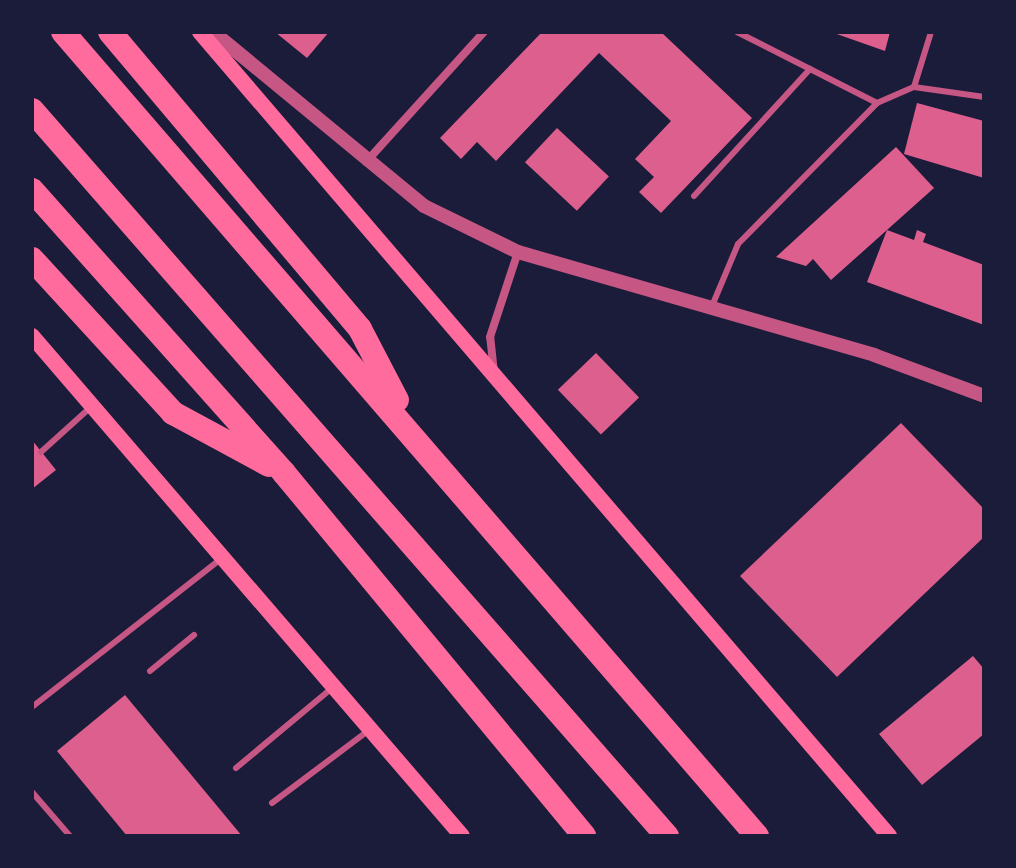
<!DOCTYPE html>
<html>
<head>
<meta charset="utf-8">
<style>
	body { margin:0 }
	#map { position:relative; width:1016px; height:868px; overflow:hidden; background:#1b1b3a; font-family:Lora,serif }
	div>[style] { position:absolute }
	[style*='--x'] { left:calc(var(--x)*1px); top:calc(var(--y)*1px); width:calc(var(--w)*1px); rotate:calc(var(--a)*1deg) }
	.building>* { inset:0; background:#dd5f8e; transform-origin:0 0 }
	.service>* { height:6px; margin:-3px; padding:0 3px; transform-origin:3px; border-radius:3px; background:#c65784 }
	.minor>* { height:8px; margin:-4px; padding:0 4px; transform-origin:4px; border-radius:4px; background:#c65784 }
	.tertiary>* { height:14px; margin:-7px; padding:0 7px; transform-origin:7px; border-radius:7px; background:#c65784 }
	.secondary>* { height:16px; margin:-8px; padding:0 8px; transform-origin:8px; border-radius:8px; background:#ff6b9d }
	.motorway>* { height:24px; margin:-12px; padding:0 12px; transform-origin:12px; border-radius:12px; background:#ff6b9d }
	span { translate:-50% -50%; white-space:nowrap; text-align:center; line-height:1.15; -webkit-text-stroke:6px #1b1b3a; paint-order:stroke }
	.frame { position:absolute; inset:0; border:34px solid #1b1b3a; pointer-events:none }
</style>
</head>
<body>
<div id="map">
	<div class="building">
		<i style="clip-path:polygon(275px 32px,329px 32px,307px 58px)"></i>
		<i style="clip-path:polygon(542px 32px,661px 32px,752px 118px,661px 213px,639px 192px,654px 177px,635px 159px,671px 121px,599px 53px,496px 161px,477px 142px,461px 159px,440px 138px)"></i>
		<i style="clip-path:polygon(831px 32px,890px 32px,885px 51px)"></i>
		<i style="clip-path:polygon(917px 103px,984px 121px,984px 178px,904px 154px)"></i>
		<i style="left:557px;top:128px;width:71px;height:47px;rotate:43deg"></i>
		<i style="clip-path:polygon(896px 147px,934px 188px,831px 280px,813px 259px,806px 266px,776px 257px)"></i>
		<i style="clip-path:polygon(887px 230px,914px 240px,917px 230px,926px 234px,923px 242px,984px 265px,984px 325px,867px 282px)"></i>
		<i style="left:596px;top:353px;width:62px;height:53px;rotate:46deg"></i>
		<i style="clip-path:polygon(901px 423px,984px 509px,984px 537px,837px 677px,740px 576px)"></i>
		<i style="clip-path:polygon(32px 440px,56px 470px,32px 489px)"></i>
		<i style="clip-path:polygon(973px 656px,984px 669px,984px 734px,922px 785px,879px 734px)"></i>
		<i style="clip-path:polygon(125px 695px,242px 836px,127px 836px,57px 751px)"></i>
	</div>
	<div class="service">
		<i style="--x:737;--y:32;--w:157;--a:26.9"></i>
		<i style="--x:914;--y:87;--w:58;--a:-72.8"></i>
		<i style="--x:694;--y:196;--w:172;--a:-47.6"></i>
		<i style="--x:712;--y:306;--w:67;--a:-67.2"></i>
		<i style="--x:738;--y:244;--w:198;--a:-45.4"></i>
		<i style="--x:877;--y:103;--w:40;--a:-23.4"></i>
		<i style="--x:914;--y:87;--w:71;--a:8.1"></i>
		<i style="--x:41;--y:452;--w:69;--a:-42"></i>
		<i style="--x:150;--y:671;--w:57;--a:-39.3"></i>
		<i style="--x:32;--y:707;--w:240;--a:-38.1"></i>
		<i style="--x:236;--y:768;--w:125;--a:-39.8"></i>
		<i style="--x:32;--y:792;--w:58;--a:49.2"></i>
		<i style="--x:272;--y:803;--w:120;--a:-36.9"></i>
	</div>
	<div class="minor">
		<i style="--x:366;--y:162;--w:176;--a:-47.8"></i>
		<i style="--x:494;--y:373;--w:36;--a:-96"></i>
		<i style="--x:490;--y:337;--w:89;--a:-71.8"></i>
	</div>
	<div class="tertiary">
		<i style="--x:213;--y:32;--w:273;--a:39.5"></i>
		<i style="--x:424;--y:206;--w:105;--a:26.1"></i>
		<i style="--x:518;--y:252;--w:371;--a:16.1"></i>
		<i style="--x:874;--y:355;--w:117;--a:20.4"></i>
	</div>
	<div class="secondary">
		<i style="--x:200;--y:32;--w:1059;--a:49.4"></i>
		<i style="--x:32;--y:336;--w:659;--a:49.3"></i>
	</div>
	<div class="motorway">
		<i style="--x:63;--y:32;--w:1062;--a:49.2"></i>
		<i style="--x:110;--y:32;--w:388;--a:49.9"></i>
		<i style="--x:360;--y:329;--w:80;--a:62.5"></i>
		<i style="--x:32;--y:110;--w:965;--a:48.83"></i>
		<i style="--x:32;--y:190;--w:379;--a:48.3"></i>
		<i style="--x:284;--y:473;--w:471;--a:50.4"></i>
		<i style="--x:32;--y:259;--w:209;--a:47.5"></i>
		<i style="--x:173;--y:413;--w:109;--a:28.4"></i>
	</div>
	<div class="frame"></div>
</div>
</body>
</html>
